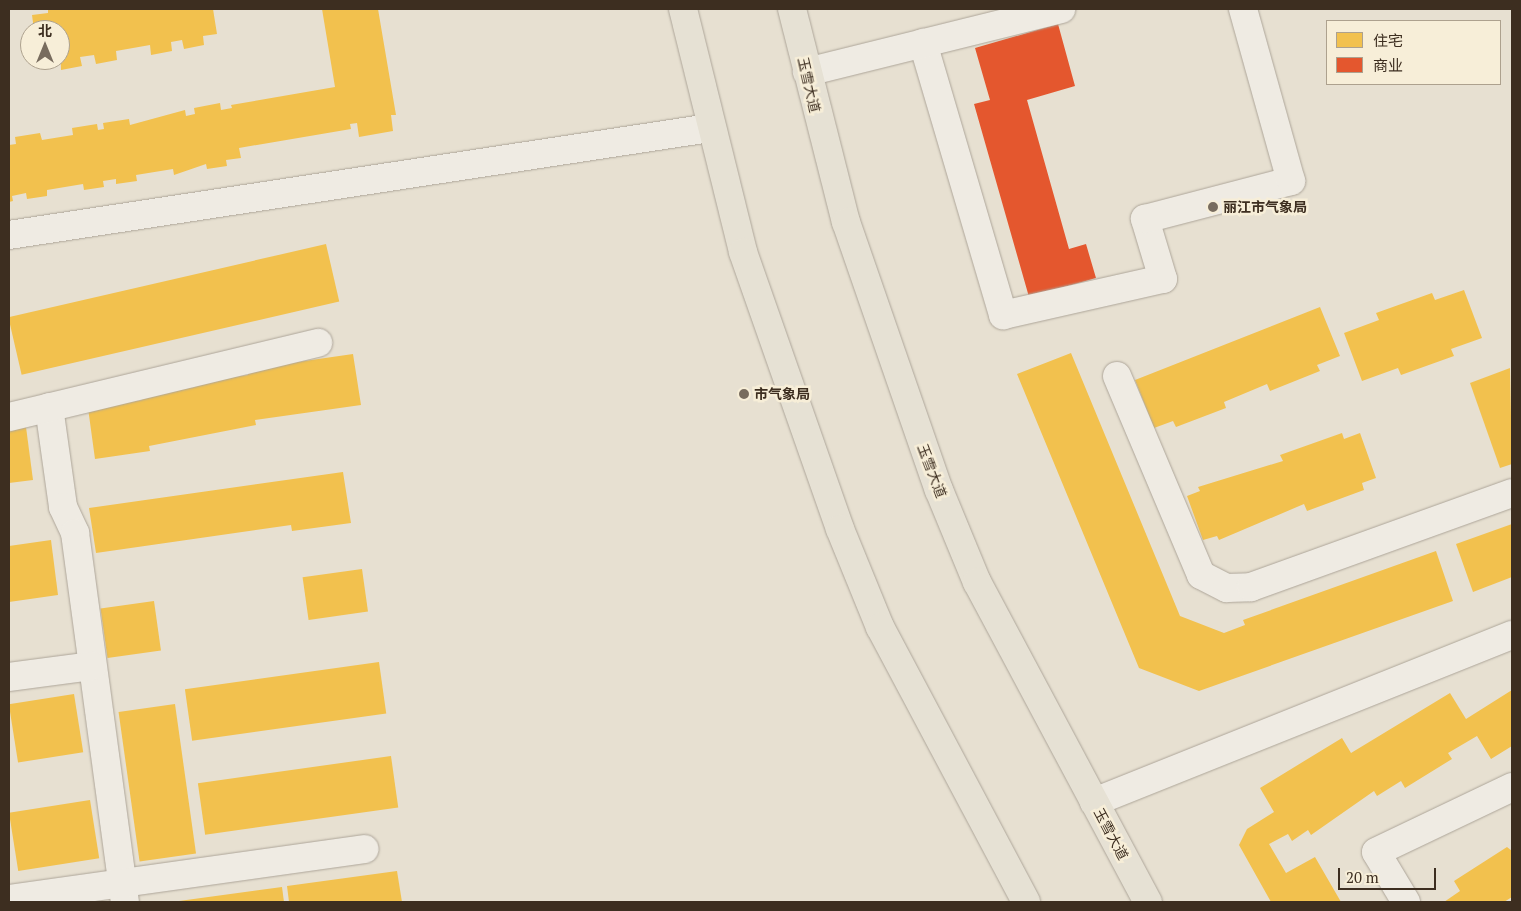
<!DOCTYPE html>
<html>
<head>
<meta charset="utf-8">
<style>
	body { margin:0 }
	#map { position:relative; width:1521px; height:911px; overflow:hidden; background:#e7e0d1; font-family:"PT Serif","Noto Sans SC",serif }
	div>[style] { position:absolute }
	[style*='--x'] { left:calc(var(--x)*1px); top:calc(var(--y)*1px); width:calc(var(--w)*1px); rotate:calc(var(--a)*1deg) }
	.homes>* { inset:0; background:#f2c14e; transform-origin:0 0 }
	.shops>* { inset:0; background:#e4572e }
	.roads { filter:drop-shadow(0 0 1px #ada599) drop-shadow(0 0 1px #ada599) }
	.minor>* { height:28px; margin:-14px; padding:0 14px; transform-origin:14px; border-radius:14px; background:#efebe3 }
	.major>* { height:28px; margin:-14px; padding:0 14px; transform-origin:14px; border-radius:14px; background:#e6e1d4 }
	.dots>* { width:14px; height:14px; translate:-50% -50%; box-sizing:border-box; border:2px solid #f7eed8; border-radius:50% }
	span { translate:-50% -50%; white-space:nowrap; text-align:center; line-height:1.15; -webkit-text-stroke:5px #f7eed8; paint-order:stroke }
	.street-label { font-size:14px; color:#3d2e20 }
	.poi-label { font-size:14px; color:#3d2e20; font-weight:700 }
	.left { translate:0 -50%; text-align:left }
	.frame { position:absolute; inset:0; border:10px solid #3d2e20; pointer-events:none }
	.legend { position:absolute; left:1326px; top:20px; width:175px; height:65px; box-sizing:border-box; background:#f7eed8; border:1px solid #ada18e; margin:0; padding:6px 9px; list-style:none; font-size:15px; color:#3d2e20 }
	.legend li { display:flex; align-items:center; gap:10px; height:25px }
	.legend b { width:25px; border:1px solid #ada18e }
	.north { position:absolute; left:20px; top:20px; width:50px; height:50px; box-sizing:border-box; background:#f7eed8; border:1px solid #ada18e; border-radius:50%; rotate:0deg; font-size:14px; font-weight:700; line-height:20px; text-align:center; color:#3d2e20 }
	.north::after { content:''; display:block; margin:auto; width:18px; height:22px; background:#786c5e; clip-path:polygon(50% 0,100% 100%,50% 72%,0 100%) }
	.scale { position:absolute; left:1338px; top:868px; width:98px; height:22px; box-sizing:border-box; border:2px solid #3d2e20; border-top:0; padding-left:6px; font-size:15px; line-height:18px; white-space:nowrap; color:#3d2e20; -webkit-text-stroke:4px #f7eed8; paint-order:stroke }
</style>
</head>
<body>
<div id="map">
	<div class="homes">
		<i style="clip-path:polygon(48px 9px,213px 9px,217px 34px,203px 36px,204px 45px,184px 49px,182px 40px,171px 42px,172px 51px,151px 55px,150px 45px,116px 51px,117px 60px,96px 64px,94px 55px,80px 57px,82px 66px,61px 70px,60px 30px,34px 30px,32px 15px,48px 13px)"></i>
		<i style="clip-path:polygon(322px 9px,378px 9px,396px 115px,391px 115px,393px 131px,359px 137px,357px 123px,350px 124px,351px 129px,239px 148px,241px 158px,226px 160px,227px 166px,207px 169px,206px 164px,174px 175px,173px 169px,136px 175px,137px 181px,116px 184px,116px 179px,103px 181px,104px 187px,84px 190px,83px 184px,47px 190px,47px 196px,27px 199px,26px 193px,12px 196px,13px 201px,9px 202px,9px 145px,16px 144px,15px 137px,40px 133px,42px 140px,73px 135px,72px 128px,97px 124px,98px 130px,104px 129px,103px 123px,129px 119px,130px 125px,185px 110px,186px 116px,195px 114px,194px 108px,220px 103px,221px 110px,232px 108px,231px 105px,335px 87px)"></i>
		<i style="clip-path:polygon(39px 60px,55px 60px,55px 61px,39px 64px)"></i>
		<i style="left:326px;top:244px;width:59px;height:326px;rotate:77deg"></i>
		<i style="clip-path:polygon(1464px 290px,1482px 338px,1451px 349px,1454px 356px,1401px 375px,1398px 368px,1362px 381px,1344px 333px,1379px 320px,1376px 313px,1432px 293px,1435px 300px)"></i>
		<i style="clip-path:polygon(1320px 307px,1340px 356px,1317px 365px,1320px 371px,1270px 391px,1267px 384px,1224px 402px,1226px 408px,1176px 427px,1173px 421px,1154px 428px,1135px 380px)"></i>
		<i style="clip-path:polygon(1071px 353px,1180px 616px,1224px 633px,1245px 625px,1243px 620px,1436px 551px,1453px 601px,1199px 691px,1139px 668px,1017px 374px)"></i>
		<i style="clip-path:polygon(353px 354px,361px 405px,255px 420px,256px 425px,149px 446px,150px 451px,95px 459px,88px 408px,142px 400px,142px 395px,195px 387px,194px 382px,248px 375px,248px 369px)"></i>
		<i style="clip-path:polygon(1510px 368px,1512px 464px,1500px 468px,1470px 383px)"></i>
		<i style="clip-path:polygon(26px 427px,33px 480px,9px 483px,9px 430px)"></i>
		<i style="clip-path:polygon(1342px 433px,1344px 439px,1360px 433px,1376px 478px,1362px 483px,1364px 490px,1307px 511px,1304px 504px,1219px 540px,1217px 536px,1203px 540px,1187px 496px,1200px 491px,1198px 487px,1283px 461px,1280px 455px)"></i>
		<i style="clip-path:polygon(343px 472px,351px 523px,292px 531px,291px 525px,96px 553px,89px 508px)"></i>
		<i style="clip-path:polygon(1512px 524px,1512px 577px,1473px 592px,1456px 544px)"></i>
		<i style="clip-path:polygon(51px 540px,58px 595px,9px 602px,9px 546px)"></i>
		<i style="left:362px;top:569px;width:43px;height:60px;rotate:82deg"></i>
		<i style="left:154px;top:601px;width:50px;height:54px;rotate:82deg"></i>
		<i style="left:379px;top:662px;width:52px;height:196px;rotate:82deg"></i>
		<i style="clip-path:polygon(1512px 690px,1512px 746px,1491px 759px,1477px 736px,1448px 753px,1452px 759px,1405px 788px,1401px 781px,1377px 796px,1374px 791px,1311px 835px,1308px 830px,1292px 841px,1288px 834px,1269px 844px,1286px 873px,1315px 857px,1341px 902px,1271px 902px,1239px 845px,1247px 829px,1274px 812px,1260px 788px,1342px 738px,1351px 753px,1450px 693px,1466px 719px)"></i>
		<i style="left:74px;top:694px;width:59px;height:66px;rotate:81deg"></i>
		<i style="left:175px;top:704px;width:151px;height:57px;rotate:82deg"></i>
		<i style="left:391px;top:756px;width:52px;height:195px;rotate:82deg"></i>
		<i style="left:90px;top:800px;width:59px;height:82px;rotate:81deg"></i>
		<i style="clip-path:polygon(1507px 847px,1512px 851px,1512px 897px,1504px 902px,1444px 902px,1460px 891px,1454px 881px)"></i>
		<i style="clip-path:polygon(397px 871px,402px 902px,289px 902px,287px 886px)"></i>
		<i style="clip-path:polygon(282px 887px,284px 902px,179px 902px,179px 901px)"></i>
	</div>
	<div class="shops">
		<i style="clip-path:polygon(1058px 24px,1075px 86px,1027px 100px,1069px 249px,1086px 244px,1096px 278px,1029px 297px,974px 104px,990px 100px,975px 48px)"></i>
	</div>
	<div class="roads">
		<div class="minor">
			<i style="--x:923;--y:43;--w:284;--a:73.6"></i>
			<i style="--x:1003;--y:315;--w:164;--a:-12.7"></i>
			<i style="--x:1163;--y:279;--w:63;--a:-106.7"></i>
			<i style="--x:1145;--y:219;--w:151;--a:-14.6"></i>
			<i style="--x:1291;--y:181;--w:179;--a:-105.6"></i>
			<i style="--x:807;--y:72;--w:262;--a:-13.9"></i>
			<i style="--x:9;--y:235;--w:709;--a:-8.68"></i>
			<i style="--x:1117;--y:376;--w:216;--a:67.1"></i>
			<i style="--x:1201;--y:575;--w:29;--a:27"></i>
			<i style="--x:1227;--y:588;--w:24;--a:-2"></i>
			<i style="--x:1251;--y:587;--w:277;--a:-19.8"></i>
			<i style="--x:49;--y:407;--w:101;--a:82"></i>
			<i style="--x:63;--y:507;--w:29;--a:65"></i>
			<i style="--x:75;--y:533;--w:372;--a:82.3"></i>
			<i style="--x:9;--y:417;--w:318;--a:-13.5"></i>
			<i style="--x:9;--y:677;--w:84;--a:-7.5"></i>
			<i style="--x:1094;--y:802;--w:450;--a:-21.8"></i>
			<i style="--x:9;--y:899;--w:359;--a:-8"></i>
			<i style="--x:1406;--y:902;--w:58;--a:-121"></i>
			<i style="--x:1376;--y:852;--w:151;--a:-25.5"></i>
		</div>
		<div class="major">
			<i style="--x:683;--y:9;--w:250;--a:76.1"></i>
			<i style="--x:743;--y:252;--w:293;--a:70.7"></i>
			<i style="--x:840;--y:529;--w:106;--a:67.8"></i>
			<i style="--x:880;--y:627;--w:311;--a:62"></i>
			<i style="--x:792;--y:9;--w:220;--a:75.8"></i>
			<i style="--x:846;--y:222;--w:284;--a:70.9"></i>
			<i style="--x:939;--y:490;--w:100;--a:67.6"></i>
			<i style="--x:977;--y:582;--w:363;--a:61.9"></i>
		</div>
	</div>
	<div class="dots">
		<i style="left:1213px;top:207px;background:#786c5e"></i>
		<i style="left:744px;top:394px;background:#786c5e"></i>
	</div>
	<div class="street-label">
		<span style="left:809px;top:85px;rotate:77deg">玉雪大道</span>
		<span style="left:932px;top:471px;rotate:69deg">玉雪大道</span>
		<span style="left:1111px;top:834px;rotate:62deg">玉雪大道</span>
	</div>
	<div class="poi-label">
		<span class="left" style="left:1223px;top:207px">丽江市气象局</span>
		<span class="left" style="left:754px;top:394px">市气象局</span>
	</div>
	<div class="frame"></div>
	<ul class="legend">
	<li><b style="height:14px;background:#f2c14e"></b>住宅</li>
	<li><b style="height:14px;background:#e4572e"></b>商业</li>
	</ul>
	<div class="north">北</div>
	<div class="scale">20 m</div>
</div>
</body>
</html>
